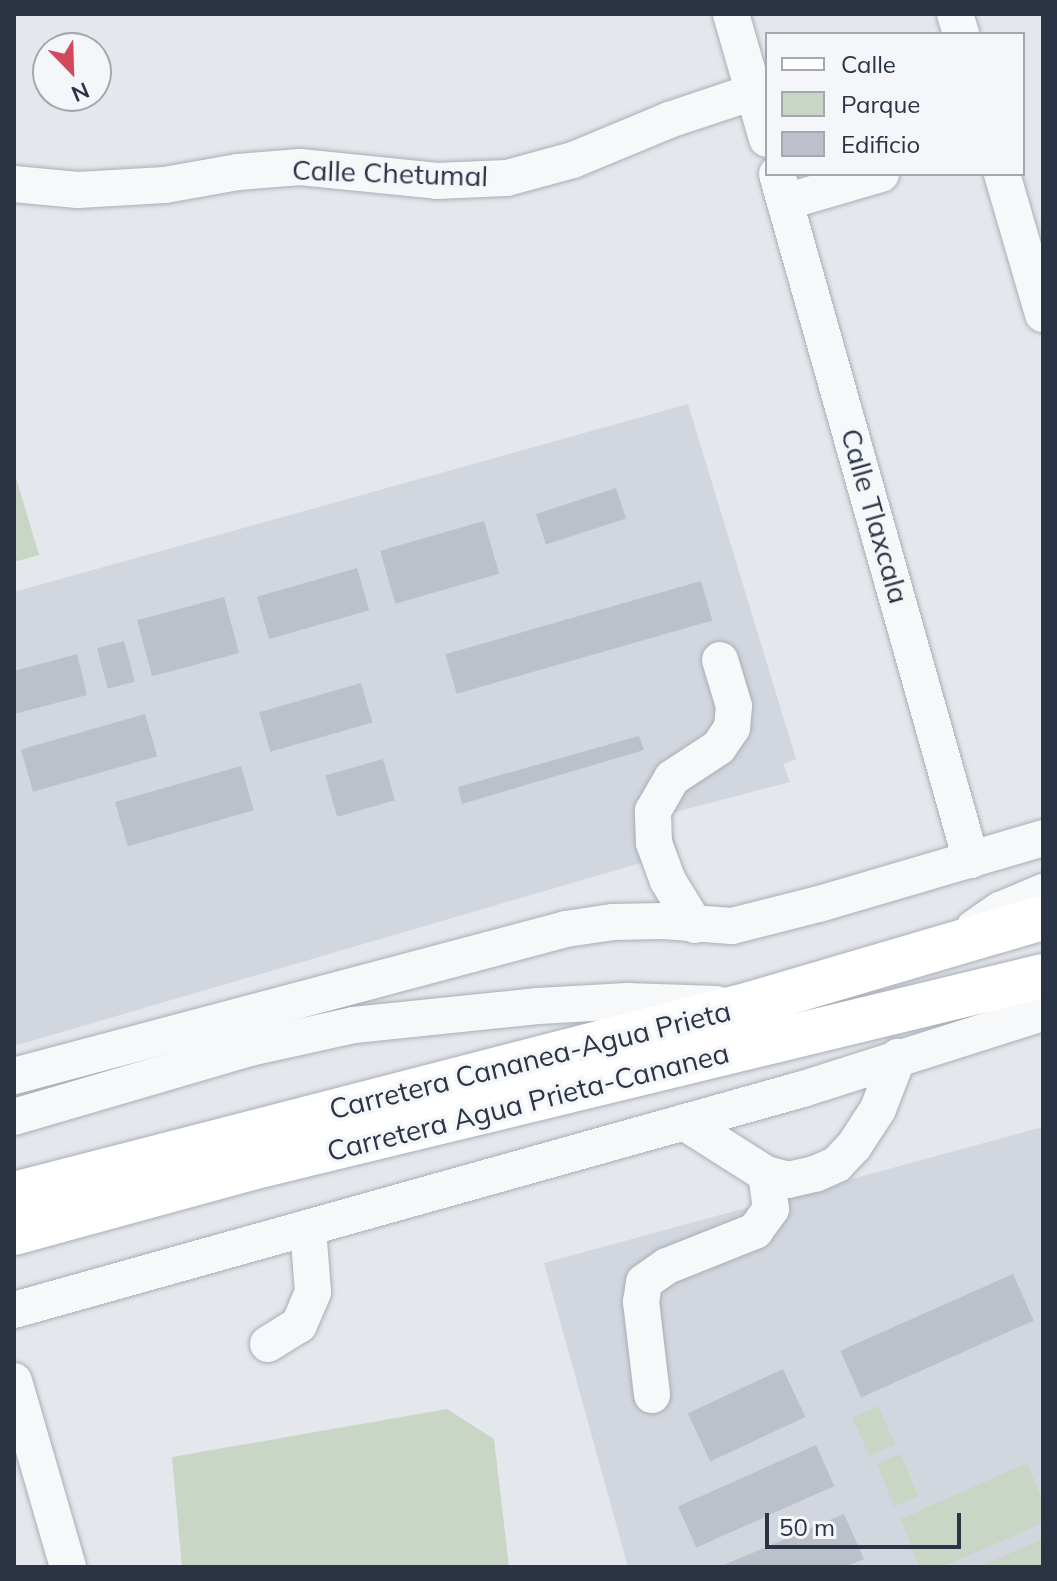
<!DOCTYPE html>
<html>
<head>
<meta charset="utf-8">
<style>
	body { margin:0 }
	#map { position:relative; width:1057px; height:1581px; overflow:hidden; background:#e4e7ec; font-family:Mulish,sans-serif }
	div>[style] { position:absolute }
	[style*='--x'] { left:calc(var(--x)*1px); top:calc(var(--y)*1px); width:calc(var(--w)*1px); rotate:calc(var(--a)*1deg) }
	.built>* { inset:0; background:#d2d6de }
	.green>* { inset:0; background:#c9d6c5; transform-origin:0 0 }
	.building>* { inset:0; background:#bbc0ca; transform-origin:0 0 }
	.roads { filter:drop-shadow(0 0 2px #a9aeb7) drop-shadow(0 0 2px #a9aeb7) }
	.minor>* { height:36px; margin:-18px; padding:0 18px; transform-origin:18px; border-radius:18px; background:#f7f8fa }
	.major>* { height:44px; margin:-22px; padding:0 22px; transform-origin:22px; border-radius:22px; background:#fff }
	span { translate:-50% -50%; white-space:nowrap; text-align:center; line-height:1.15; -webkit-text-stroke:7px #f4f6f9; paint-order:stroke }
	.street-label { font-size:28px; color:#2b3445 }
	.frame { position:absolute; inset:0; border:16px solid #2b3445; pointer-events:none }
	.legend { position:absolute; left:765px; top:32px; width:260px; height:144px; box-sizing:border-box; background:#f4f6f9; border:2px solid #a4a8b1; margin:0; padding:10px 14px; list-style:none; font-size:24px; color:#2b3445 }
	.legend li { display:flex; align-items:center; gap:16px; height:40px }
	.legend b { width:40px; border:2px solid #a4a8b1 }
	.north { position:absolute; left:32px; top:32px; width:80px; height:80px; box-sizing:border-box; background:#f4f6f9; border:2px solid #a4a8b1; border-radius:50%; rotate:157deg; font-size:22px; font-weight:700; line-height:32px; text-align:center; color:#2b3445 }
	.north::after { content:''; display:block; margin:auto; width:28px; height:36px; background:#d1495b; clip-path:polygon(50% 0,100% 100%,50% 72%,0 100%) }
	.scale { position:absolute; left:765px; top:1513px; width:196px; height:36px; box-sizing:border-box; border:4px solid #2b3445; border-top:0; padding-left:10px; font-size:24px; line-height:28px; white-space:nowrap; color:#2b3445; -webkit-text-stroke:6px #f4f6f9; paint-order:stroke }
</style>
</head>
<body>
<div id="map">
	<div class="built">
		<i style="clip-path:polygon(688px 404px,796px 759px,783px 764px,790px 782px,668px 814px,678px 852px,14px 1046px,14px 592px)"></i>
		<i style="clip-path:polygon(1043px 1127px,1043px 1567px,628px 1567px,544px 1263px)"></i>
	</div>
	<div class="green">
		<i style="clip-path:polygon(14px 471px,39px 555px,14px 562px)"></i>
		<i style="left:878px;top:1406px;width:42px;height:28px;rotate:66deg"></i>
		<i style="clip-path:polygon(447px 1409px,494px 1439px,509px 1567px,182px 1567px,172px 1457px)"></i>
		<i style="left:901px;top:1454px;width:46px;height:26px;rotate:68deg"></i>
		<i style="clip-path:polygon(1027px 1463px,1043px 1502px,1043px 1523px,942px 1567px,919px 1567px,901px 1519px)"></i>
		<i style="clip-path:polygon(1043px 1539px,1043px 1567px,978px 1567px)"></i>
	</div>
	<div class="building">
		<i style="left:616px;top:488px;width:32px;height:84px;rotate:72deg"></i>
		<i style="left:484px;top:521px;width:55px;height:108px;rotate:74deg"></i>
		<i style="left:357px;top:568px;width:44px;height:104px;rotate:74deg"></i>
		<i style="left:701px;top:581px;width:41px;height:266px;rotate:74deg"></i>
		<i style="left:224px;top:597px;width:58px;height:90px;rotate:75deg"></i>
		<i style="left:124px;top:641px;width:42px;height:28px;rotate:75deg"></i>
		<i style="clip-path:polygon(77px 654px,87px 695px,14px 714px,14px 671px)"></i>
		<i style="left:361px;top:683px;width:41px;height:106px;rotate:74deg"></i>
		<i style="left:145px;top:714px;width:44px;height:129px;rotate:74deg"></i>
		<i style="clip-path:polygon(639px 736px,644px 750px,462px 804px,458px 787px)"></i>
		<i style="left:383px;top:759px;width:43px;height:60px;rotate:74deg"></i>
		<i style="left:241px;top:766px;width:46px;height:131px;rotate:74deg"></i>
		<i style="left:1013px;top:1274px;width:51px;height:189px;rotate:66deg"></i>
		<i style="left:783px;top:1369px;width:53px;height:105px;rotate:65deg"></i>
		<i style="left:816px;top:1445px;width:45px;height:151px;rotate:66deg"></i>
		<i style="clip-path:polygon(844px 1514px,864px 1559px,845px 1567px,719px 1567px)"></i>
	</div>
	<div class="roads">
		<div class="minor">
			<i style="--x:731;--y:14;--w:130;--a:73.9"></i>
			<i style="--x:955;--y:14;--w:21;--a:73"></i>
			<i style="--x:777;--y:174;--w:713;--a:74.21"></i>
			<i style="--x:1002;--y:174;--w:146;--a:73.7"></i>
			<i style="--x:14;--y:184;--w:64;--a:5.4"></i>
			<i style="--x:78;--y:190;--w:87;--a:-3.3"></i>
			<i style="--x:165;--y:185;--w:74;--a:-10.1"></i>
			<i style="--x:238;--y:172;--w:62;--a:-4.6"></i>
			<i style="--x:300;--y:167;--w:138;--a:5.8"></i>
			<i style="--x:437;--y:181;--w:70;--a:-2.5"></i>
			<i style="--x:507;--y:178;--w:68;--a:-15.3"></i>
			<i style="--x:573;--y:160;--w:104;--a:-22.6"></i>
			<i style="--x:669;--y:120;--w:89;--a:-18.4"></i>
			<i style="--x:785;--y:202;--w:100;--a:-16.3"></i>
			<i style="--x:695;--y:925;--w:52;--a:-121.5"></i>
			<i style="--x:668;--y:881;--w:40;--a:-110.2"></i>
			<i style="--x:654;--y:843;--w:32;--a:-92"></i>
			<i style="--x:653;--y:811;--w:38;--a:-60"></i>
			<i style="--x:672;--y:778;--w:56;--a:-33.4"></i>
			<i style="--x:719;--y:747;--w:23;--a:-56"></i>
			<i style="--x:732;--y:728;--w:22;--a:-85"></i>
			<i style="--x:734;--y:706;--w:48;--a:-106.9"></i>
			<i style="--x:974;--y:928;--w:32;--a:-35"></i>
			<i style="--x:1000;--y:910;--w:47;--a:-22.7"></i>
			<i style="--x:14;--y:1076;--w:571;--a:-14.91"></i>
			<i style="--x:566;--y:929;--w:48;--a:-8.5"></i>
			<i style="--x:613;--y:922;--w:50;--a:-1.1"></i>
			<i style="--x:663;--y:921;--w:69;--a:4.1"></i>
			<i style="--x:732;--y:926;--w:90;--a:-14.2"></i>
			<i style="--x:819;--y:904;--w:234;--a:-16.4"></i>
			<i style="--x:14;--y:1117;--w:246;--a:-16.3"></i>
			<i style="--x:250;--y:1048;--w:107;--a:-12.5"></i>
			<i style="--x:354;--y:1025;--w:185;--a:-5.9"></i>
			<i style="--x:538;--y:1006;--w:89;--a:-3.2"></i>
			<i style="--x:627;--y:1001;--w:90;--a:1.9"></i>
			<i style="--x:684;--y:1122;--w:97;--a:32.4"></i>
			<i style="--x:766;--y:1174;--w:23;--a:15"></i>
			<i style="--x:788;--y:1180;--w:28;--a:-13"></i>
			<i style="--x:815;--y:1174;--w:24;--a:-24"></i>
			<i style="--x:837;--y:1164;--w:25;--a:-47"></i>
			<i style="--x:854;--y:1146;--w:44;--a:-57"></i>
			<i style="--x:878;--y:1109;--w:56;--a:-69"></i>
			<i style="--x:14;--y:1310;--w:819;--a:-15.65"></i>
			<i style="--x:803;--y:1089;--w:252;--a:-17.6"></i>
			<i style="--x:268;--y:1344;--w:36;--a:-32"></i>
			<i style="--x:299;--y:1325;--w:36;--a:-67"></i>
			<i style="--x:313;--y:1292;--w:64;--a:-94.5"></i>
			<i style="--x:14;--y:1381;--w:194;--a:73.8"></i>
			<i style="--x:652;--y:1395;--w:94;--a:-96.7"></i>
			<i style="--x:641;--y:1302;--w:20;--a:-81"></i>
			<i style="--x:644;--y:1282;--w:28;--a:-35"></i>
			<i style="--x:667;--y:1266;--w:95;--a:-21.7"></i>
			<i style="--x:755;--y:1231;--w:27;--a:-54"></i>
			<i style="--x:771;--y:1209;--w:35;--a:-98"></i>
		</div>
		<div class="major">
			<i style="--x:14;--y:1194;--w:760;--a:-14.48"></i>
			<i style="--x:750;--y:1004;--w:305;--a:-16.4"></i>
			<i style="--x:14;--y:1233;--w:258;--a:-15.3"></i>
			<i style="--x:263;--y:1165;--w:803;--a:-13.62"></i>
		</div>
	</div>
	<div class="street-label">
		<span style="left:390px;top:173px;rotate:2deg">Calle Chetumal</span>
		<span style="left:875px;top:516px;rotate:74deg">Calle Tlaxcala</span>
		<span style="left:530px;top:1060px;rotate:-14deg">Carretera Cananea-Agua Prieta</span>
		<span style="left:528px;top:1102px;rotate:-14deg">Carretera Agua Prieta-Cananea</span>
	</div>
	<div class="frame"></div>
	<ul class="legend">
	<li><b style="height:10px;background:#fff"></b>Calle</li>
	<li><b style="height:22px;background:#c9d6c5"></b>Parque</li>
	<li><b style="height:22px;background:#bbc0ca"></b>Edificio</li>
	</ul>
	<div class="north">N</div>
	<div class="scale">50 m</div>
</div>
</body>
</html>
